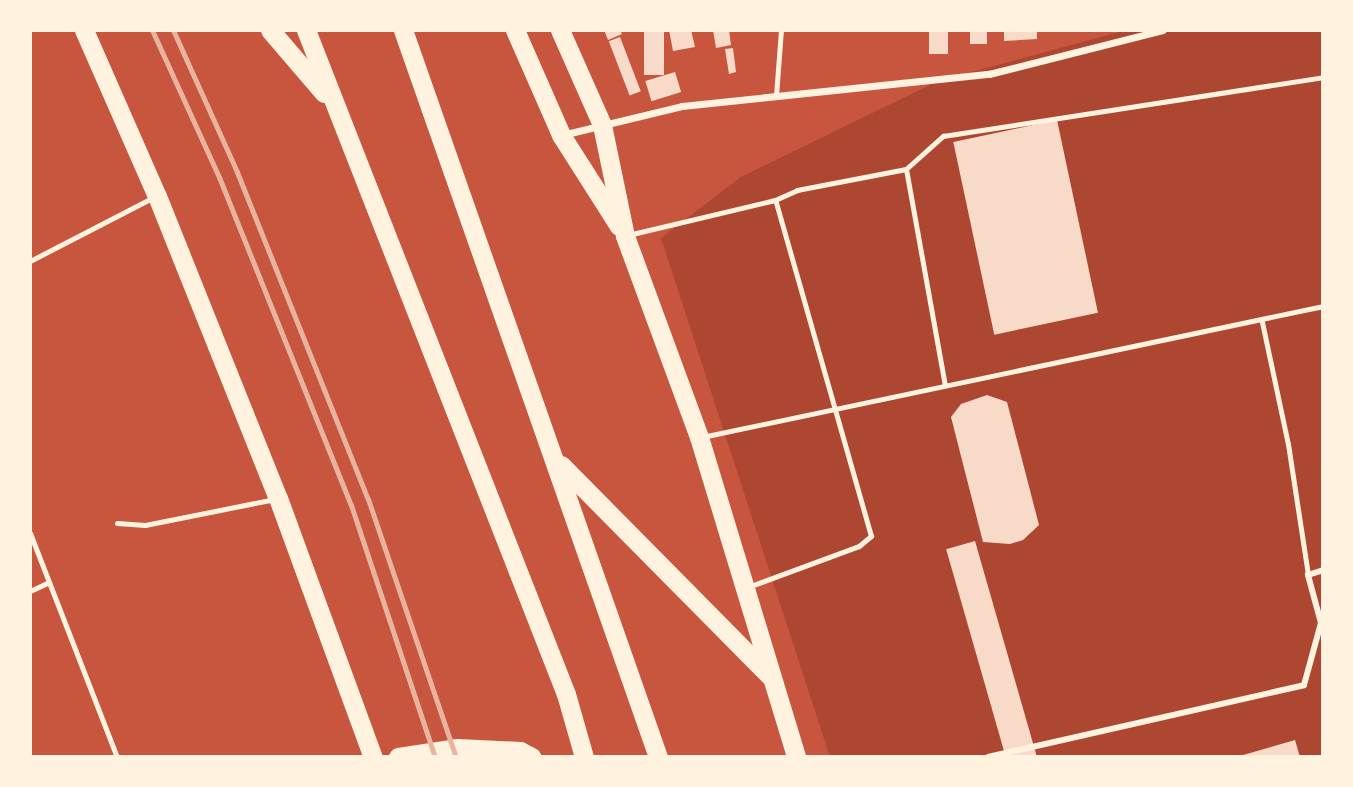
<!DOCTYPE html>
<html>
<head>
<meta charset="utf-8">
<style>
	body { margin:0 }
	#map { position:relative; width:1353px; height:787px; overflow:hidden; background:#c8553d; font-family:Manrope,sans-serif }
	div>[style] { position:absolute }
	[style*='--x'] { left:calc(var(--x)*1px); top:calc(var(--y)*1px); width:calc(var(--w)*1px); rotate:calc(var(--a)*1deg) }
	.green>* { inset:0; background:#ae4732 }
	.building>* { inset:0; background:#f7dbc8; transform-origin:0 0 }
	.service>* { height:5px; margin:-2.5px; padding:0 2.5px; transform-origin:2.5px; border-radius:2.5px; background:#fff3e0 }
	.pedestrian>* { height:6px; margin:-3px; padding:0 3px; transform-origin:3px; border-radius:3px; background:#fff3e0 }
	.minor>* { height:7px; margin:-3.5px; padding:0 3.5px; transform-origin:3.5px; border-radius:3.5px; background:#fff3e0 }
	.trunk>* { height:19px; margin:-9.5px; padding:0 9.5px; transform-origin:9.5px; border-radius:9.5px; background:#fff3e0 }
	.rail>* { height:5px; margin:-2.5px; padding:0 2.5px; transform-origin:2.5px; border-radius:2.5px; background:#e9b49f }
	span { translate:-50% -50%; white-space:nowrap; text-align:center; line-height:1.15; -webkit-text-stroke:5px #fff3e0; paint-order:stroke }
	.frame { position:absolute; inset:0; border:32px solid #fff3e0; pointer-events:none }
</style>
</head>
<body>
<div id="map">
	<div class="green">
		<i style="clip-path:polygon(1127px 30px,1323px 30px,1323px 757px,830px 757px,661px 238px,741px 177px,938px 81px)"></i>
	</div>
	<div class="building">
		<i style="clip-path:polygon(604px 30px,620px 30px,622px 34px,608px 40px)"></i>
		<i style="left:644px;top:30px;width:20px;height:45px"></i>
		<i style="clip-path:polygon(669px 30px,691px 30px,695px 47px,673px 51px)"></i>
		<i style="clip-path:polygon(713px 30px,729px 30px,731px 45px,716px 48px)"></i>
		<i style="left:929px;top:30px;width:19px;height:24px"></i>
		<i style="left:970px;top:30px;width:17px;height:14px"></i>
		<i style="clip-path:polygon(1004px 30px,1037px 30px,1037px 39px,1004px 41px)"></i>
		<i style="left:620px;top:37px;width:58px;height:12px;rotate:69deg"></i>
		<i style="clip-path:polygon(733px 48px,736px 72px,729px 74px,725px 49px)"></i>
		<i style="left:675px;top:72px;width:21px;height:31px;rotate:73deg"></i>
		<i style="left:1057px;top:120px;width:197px;height:106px;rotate:78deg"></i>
		<i style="clip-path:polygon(987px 395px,1007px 402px,1039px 525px,1023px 540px,1010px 544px,983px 542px,951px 417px,961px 404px)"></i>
		<i style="left:975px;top:541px;width:225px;height:30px;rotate:74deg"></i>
		<i style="clip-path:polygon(1295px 740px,1300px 757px,1236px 757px)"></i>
	</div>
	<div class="service">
		<i style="--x:776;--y:96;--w:66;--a:-85.7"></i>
		<i style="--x:906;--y:169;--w:220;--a:79.8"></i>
		<i style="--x:628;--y:235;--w:151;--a:-13.4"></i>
		<i style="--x:30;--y:261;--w:140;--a:-27.3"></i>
		<i style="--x:1262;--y:322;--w:125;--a:78"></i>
		<i style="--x:1288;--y:444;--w:133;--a:81.3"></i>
		<i style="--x:702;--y:437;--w:635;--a:-11.91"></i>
		<i style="--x:117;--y:523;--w:28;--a:4"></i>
		<i style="--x:145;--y:525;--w:133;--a:-11.3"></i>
		<i style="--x:30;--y:533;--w:240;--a:68.8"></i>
		<i style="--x:748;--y:587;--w:118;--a:-20.3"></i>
		<i style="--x:859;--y:546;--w:16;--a:-40"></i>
		<i style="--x:871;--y:536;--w:349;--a:-105.9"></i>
		<i style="--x:775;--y:200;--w:24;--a:-24"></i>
		<i style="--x:797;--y:190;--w:111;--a:-10.9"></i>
		<i style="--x:906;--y:169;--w:50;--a:-41.7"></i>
		<i style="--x:943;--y:136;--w:385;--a:-8.8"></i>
		<i style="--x:30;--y:591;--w:21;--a:-25"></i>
	</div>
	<div class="pedestrian">
		<i style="--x:988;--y:757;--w:324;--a:-12.8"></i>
		<i style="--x:1304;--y:685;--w:64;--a:-74.7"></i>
		<i style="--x:1321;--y:623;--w:50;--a:-105.2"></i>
		<i style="--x:1308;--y:575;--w:16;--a:-18"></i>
	</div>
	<div class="minor">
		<i style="--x:562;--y:135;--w:123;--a:-13.6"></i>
		<i style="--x:682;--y:106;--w:309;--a:-6"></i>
		<i style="--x:989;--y:74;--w:179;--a:-14.2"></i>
	</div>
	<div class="trunk">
		<i style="--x:84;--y:30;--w:181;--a:66.3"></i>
		<i style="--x:157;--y:196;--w:325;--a:68.2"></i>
		<i style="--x:278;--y:498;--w:276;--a:69.9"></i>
		<i style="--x:270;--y:30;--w:83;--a:49.4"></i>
		<i style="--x:306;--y:30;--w:713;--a:68.62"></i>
		<i style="--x:566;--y:694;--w:66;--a:74.1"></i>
		<i style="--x:403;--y:30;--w:770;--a:70.67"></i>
		<i style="--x:515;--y:30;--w:115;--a:66.3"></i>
		<i style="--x:561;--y:135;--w:108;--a:57.5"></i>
		<i style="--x:560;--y:30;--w:104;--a:66.1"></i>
		<i style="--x:602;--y:125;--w:113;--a:78.3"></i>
		<i style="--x:625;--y:236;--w:214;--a:69.8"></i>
		<i style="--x:699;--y:437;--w:334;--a:73.1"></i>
		<i style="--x:561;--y:465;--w:296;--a:45.3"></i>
		<i style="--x:398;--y:757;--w:60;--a:-8.7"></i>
		<i style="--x:457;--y:748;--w:63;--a:2.7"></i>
		<i style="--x:520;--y:751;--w:13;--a:27"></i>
	</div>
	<div class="rail">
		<i style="--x:152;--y:30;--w:162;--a:65.5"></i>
		<i style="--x:219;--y:177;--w:354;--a:68.1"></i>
		<i style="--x:351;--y:505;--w:266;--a:71.6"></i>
		<i style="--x:173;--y:30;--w:156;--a:65.7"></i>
		<i style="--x:237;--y:172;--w:352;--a:68.2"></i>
		<i style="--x:368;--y:499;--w:273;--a:71.2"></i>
	</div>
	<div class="frame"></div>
</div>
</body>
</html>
